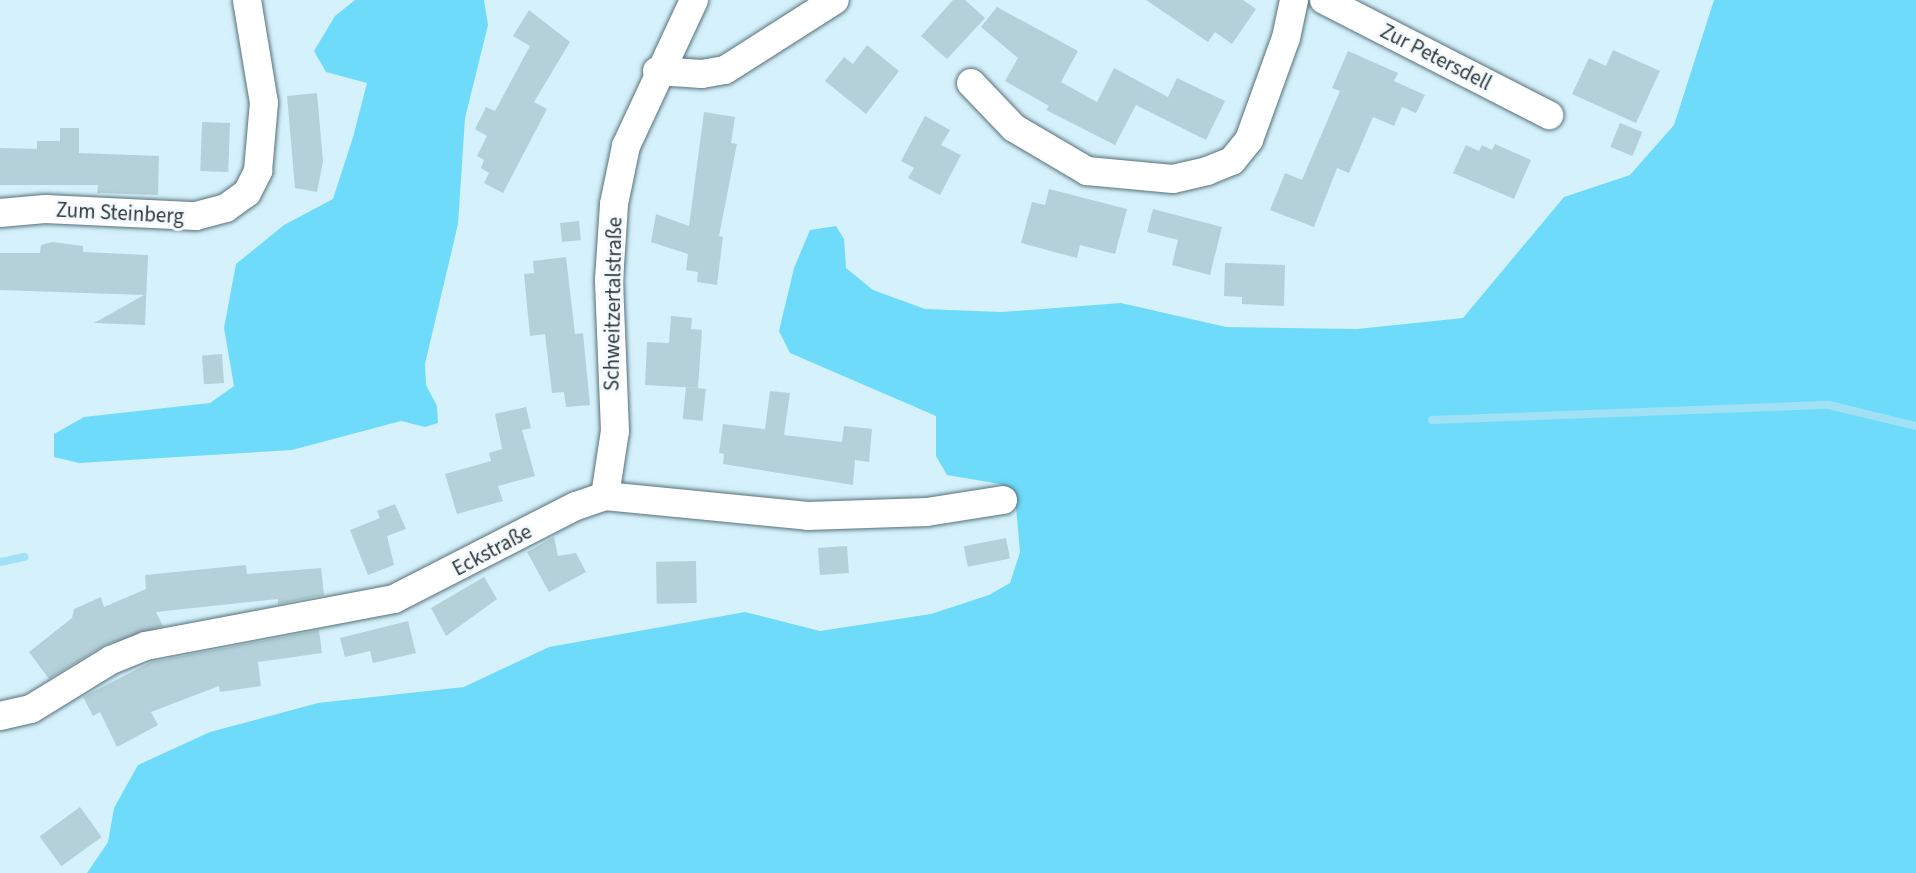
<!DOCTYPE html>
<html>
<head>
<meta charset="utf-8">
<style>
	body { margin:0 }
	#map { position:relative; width:1916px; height:873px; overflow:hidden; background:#d5f2fc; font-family:"Source Sans 3",sans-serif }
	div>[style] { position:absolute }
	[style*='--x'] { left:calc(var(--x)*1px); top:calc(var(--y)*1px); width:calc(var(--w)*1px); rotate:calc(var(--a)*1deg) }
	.green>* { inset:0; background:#6edbfb }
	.stream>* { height:8px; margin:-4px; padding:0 4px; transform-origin:4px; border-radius:4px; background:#a0e1f5 }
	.building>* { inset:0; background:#b4d0d9; transform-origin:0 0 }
	.roads { filter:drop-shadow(0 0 2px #577079) drop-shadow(0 0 2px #577079) }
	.minor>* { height:28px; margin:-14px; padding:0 14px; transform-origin:14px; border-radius:14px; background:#fff }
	span { translate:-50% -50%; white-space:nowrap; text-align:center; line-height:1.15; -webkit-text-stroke:6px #f5fbfd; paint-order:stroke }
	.street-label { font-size:21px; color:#2d383c }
</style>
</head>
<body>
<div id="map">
	<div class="green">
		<i style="clip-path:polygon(355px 0,484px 0,488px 25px,465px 118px,458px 224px,425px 364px,426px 385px,437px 406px,438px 423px,425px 427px,401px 421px,292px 450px,79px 463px,54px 457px,54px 434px,84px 417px,210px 403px,234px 386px,224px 328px,236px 264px,284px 225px,333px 199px,353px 137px,367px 83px,326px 72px,314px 51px,335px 16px)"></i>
		<i style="clip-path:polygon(1714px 0,1916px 0,1916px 873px,87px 873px,108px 842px,114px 808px,138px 765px,210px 732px,318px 703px,464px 687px,549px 647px,745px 612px,820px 631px,931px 614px,989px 595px,1010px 583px,1020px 552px,1016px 507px,1000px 484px,947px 475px,936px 456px,936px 416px,790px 353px,779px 331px,794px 268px,810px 230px,836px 226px,844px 239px,846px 268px,873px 290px,925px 309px,1001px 312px,1121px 303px,1226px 327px,1357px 329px,1463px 318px,1564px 197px,1630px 175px,1674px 125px)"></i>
	</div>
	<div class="stream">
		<i style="--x:1432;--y:420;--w:397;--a:-2.2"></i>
		<i style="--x:1829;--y:405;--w:89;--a:13.6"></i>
		<i style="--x:0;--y:562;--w:25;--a:-12"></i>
	</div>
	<div class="building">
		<i style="clip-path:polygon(953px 0,965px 0,985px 18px,947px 59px,921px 36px)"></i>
		<i style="clip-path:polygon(1146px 0,1243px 0,1256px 9px,1232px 44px,1215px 32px,1208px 42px)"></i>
		<i style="clip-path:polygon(997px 7px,1078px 51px,1061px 82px,1097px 102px,1114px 68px,1168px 97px,1177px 78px,1225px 101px,1206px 140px,1136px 105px,1115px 145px,1046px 110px,1049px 106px,1005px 81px,1018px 58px,981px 27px)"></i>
		<i style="clip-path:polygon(529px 10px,570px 42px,534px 102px,547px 109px,503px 193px,484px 183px,489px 173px,481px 168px,484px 160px,477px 156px,487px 136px,475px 129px,486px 107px,495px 111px,530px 46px,513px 36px)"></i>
		<i style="clip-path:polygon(867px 45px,899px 71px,866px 114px,825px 81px,844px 57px,853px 64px)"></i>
		<i style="clip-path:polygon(1613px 50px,1660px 71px,1636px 123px,1572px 94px,1589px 58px,1606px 66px)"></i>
		<i style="clip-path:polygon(1348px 51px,1398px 73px,1394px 81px,1425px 95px,1416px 113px,1402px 107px,1394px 126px,1373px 117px,1349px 173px,1337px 168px,1314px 227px,1270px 210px,1285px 173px,1302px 180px,1340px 91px,1332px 88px)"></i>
		<i style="clip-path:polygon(317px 93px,323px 161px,317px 192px,295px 188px,287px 96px)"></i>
		<i style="clip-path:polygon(704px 112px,735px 117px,731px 143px,737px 144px,719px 236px,723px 237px,717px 285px,697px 282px,698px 272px,686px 270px,688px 254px,651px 242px,656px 214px,689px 226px)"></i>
		<i style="clip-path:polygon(925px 116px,950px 130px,941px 145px,961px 155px,940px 195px,908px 178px,914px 168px,901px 161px)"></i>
		<i style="left:202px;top:122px;width:28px;height:49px;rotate:2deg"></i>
		<i style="left:1620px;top:123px;width:24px;height:26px;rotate:22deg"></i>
		<i style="clip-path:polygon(60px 128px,79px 128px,79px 153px,159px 156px,158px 195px,97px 193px,98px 185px,0 185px,0 148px,37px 149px,37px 141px,60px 141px)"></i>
		<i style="clip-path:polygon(1495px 144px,1531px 160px,1514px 199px,1453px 173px,1466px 145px,1479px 151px,1482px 145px,1492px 150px)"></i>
		<i style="clip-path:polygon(1049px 189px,1127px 209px,1115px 254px,1080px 245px,1077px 258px,1021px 243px,1032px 202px,1045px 205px)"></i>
		<i style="clip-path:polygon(1153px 209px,1222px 227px,1210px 275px,1172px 265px,1178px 240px,1147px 232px)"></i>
		<i style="left:579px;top:221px;width:19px;height:19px;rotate:84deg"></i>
		<i style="clip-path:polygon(52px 242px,83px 246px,83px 252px,148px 255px,145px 325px,94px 323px,144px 295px,0 290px,0 253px,40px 253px,41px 245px)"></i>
		<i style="clip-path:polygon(566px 257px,575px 334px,583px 333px,590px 405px,566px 407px,564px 392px,552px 393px,545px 334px,530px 336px,524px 274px,534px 273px,533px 261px)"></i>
		<i style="clip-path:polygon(1225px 263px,1285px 265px,1284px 306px,1242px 304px,1242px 297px,1224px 296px)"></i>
		<i style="clip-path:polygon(671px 316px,692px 318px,691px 329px,702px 330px,698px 388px,645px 385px,647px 342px,669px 343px)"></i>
		<i style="left:222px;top:354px;width:29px;height:20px;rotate:86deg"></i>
		<i style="left:686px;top:387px;width:20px;height:32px;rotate:6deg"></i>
		<i style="clip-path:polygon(770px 391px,790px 393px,784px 435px,842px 442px,844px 426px,872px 429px,869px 462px,855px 460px,853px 485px,723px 464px,724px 454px,719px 453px,723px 424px,765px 429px)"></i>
		<i style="clip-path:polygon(526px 407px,531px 428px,522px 430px,535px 476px,498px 486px,503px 501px,457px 514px,445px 474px,491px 461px,489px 453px,502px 449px,495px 414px)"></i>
		<i style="clip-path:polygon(395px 504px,406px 529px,387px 536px,394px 565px,368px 575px,350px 530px,380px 518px,377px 511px)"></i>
		<i style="clip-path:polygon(554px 537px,558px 556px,576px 553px,586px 572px,549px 592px,527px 552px)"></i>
		<i style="left:1006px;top:538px;width:21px;height:43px;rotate:79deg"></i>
		<i style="left:847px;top:546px;width:27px;height:29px;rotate:86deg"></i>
		<i style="left:696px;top:561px;width:42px;height:40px;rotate:89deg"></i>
		<i style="clip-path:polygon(246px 565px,247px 574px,321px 568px,324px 595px,278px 604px,278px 599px,156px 612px,163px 626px,105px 645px,49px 679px,29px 652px,72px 618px,74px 609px,101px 597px,104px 607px,146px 589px,145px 575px)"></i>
		<i style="clip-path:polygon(484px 577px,497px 599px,446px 636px,431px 608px)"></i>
		<i style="clip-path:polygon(408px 621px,416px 653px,373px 663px,370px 651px,345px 657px,340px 638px)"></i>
		<i style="clip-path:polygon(319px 630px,322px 653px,258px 662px,261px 686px,220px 692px,219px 686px,151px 712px,158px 725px,117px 747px,100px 712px,93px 716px,83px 697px,151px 662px)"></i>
		<i style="left:80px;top:807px;width:37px;height:50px;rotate:54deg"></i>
	</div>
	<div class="roads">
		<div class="minor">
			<i style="--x:1324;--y:0;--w:253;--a:27.1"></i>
			<i style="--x:657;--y:71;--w:45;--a:3.8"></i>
			<i style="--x:702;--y:74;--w:23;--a:-10"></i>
			<i style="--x:725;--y:70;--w:130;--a:-32.5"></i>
			<i style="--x:971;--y:83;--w:62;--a:46.3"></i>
			<i style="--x:1014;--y:128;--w:85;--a:30.5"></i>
			<i style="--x:1087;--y:171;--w:86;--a:5.3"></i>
			<i style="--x:1173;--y:179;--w:35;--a:-13"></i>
			<i style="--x:1207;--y:171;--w:27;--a:-22"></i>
			<i style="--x:1232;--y:161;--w:27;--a:-51"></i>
			<i style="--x:1249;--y:140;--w:109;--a:-70.1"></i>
			<i style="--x:1286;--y:38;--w:39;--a:-78"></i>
			<i style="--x:0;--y:213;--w:45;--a:-5.1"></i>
			<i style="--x:45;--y:209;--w:151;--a:2.7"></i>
			<i style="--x:196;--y:216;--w:31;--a:-15"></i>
			<i style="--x:226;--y:208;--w:26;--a:-36"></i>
			<i style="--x:247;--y:193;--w:25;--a:-63"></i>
			<i style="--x:258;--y:171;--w:68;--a:-85"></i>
			<i style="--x:264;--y:103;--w:104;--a:-99.4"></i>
			<i style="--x:605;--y:496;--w:66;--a:-81.3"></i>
			<i style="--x:615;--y:431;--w:151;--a:-92.3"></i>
			<i style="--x:609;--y:280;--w:76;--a:-86.2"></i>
			<i style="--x:614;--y:204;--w:59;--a:-78.3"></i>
			<i style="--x:626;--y:146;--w:161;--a:-65"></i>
			<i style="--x:0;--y:716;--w:32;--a:-13"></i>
			<i style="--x:31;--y:709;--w:94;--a:-31.5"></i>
			<i style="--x:111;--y:660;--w:38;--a:-22"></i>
			<i style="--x:146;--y:646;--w:252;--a:-10.7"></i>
			<i style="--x:394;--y:599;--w:204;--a:-27.1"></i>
			<i style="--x:576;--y:506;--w:31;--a:-19"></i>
			<i style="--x:605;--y:496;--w:204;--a:5.6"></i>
			<i style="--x:808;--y:516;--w:119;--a:-1.9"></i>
			<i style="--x:927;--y:512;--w:77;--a:-9"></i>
		</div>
	</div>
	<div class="street-label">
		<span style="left:1436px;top:57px;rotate:27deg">Zur Petersdell</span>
		<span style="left:120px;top:213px;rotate:3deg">Zum Steinberg</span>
		<span style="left:613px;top:304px;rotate:-89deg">Schweitzertalstraße</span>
		<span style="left:492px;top:550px;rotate:-28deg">Eckstraße</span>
	</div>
</div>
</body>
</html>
